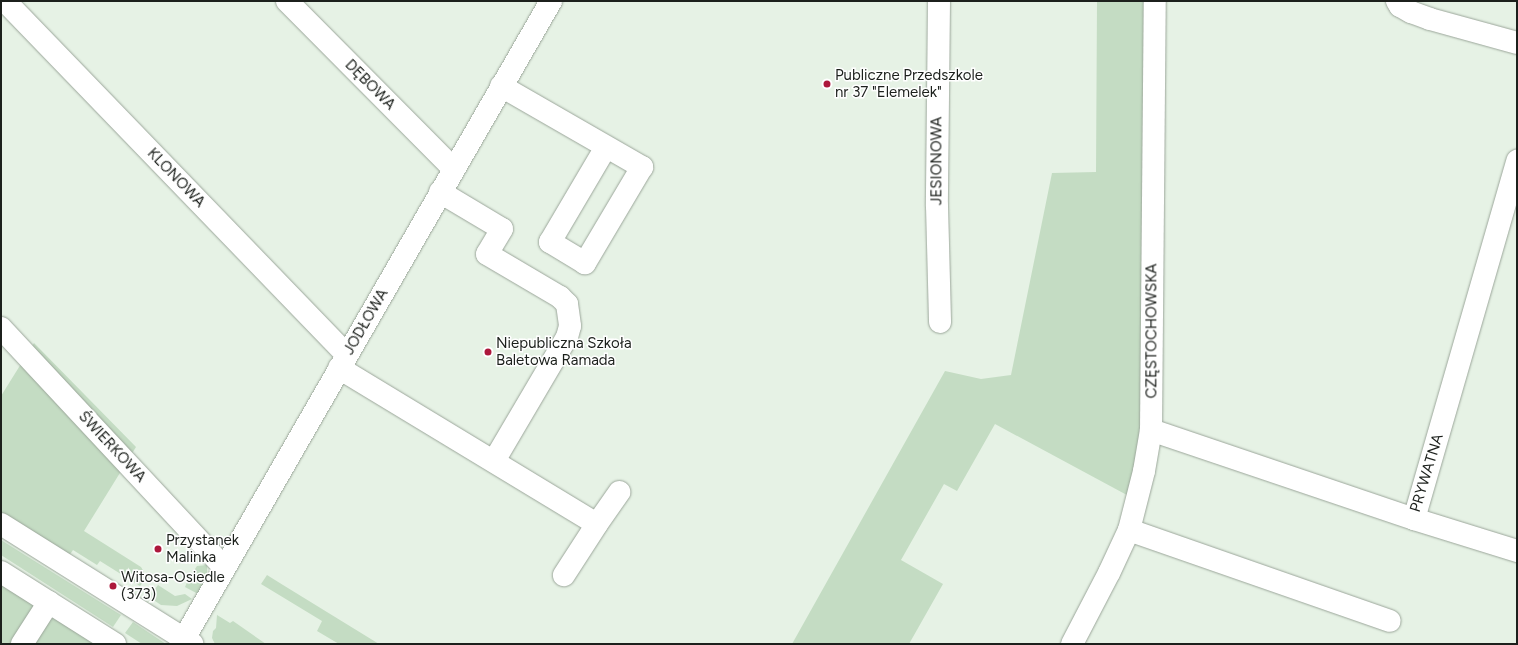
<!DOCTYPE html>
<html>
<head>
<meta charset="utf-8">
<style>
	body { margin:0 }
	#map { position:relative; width:1518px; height:645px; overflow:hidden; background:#e6f2e5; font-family:Figtree,sans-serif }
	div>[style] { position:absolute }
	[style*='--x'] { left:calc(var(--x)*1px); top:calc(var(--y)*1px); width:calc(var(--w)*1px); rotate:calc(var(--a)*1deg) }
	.green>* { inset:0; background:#c4dcc3 }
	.roads { filter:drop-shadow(0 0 1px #9ba69a) drop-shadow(0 0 1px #9ba69a) }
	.minor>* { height:22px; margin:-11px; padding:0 11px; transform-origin:11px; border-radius:11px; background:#fff }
	.major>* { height:22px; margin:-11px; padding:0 11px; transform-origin:11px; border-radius:11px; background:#fff }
	.dots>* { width:11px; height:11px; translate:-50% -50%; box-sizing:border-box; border:2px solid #fff; border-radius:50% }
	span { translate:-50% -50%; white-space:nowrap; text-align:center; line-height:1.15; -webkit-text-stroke:3px #fff; paint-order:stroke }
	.poi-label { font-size:15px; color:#1c201c }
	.left { translate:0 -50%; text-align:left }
	.street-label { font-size:15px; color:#1c201c }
	.frame { position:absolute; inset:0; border:2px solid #1c201c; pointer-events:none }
</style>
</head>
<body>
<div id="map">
	<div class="green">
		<i style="clip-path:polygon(1097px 1px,1155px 1px,1138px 501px,995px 424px,957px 491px,944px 484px,901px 560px,943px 584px,909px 644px,792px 644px,945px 371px,981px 379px,1011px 375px,1052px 173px,1096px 172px)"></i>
		<i style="clip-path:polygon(34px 343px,136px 447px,84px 531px,141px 567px,147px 577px,140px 586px,100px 561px,97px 565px,73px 550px,64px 563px,1px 524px,1px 396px)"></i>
		<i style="clip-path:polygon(1px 540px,121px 615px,113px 627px,1px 555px)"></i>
		<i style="clip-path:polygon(207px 565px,207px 579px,200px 595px,185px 587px,189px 578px,197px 566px)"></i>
		<i style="clip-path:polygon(1px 572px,115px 644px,1px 644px)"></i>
		<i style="clip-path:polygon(267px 575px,283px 585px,379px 644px,339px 644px,317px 631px,322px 621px,261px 584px)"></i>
		<i style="clip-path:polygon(158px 585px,175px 596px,185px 594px,192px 599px,177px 606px,161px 605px,149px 597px)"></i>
		<i style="clip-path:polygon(217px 615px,230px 623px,233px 621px,266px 644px,215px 644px,212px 638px,213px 631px,216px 628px)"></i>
		<i style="clip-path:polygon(133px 622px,166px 644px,142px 644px,125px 633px)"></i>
	</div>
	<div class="roads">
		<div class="minor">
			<i style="--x:5;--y:1;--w:492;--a:46"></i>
			<i style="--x:287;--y:1;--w:237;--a:45.2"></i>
			<i style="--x:939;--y:1;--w:205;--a:90.6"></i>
			<i style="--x:937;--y:206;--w:116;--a:88.5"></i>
			<i style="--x:1397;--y:1;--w:6;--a:59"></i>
			<i style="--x:1400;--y:6;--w:13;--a:29"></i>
			<i style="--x:1411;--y:12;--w:20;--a:20"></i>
			<i style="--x:1430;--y:19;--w:90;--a:15.4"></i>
			<i style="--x:501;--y:86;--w:163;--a:29.9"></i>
			<i style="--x:642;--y:167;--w:112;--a:120.7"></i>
			<i style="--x:585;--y:263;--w:41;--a:-149"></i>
			<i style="--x:550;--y:242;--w:110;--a:-59.5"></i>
			<i style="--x:440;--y:192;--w:72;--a:30.8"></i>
			<i style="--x:502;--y:229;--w:29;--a:121"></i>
			<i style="--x:487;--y:254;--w:85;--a:30.5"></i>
			<i style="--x:560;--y:297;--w:10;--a:45"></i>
			<i style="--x:567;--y:304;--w:22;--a:82"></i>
			<i style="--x:570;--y:326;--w:11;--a:105"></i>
			<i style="--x:567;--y:337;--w:144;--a:120.5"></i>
			<i style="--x:1;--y:328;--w:327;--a:47"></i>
			<i style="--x:339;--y:368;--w:301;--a:31.2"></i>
			<i style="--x:597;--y:524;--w:61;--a:122.9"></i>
			<i style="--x:1151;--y:430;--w:278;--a:18.7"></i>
			<i style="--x:1414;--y:519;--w:373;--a:-73.9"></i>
			<i style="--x:1414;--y:519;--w:108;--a:17.3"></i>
			<i style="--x:1;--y:524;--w:226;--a:32.1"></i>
			<i style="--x:597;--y:524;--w:39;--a:-55"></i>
			<i style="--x:1129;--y:530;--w:276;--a:19.2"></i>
			<i style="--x:1;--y:572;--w:135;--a:32.3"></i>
			<i style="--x:22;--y:644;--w:50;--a:-57.3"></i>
			<i style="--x:181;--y:644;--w:742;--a:-60.08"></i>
		</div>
		<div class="major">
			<i style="--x:1072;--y:644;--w:80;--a:-62.5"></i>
			<i style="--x:1109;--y:573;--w:47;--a:-65.1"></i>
			<i style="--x:1129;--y:530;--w:61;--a:-75.7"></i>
			<i style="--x:1144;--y:471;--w:42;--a:-80.3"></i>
			<i style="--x:1151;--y:430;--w:429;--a:-89.5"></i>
		</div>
	</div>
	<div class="dots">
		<i style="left:827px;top:84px;background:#ad183c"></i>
		<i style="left:488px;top:352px;background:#ad183c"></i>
		<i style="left:158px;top:549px;background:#ad183c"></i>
		<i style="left:113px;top:586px;background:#ad183c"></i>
	</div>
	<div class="poi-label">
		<span class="left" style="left:835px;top:84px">Publiczne Przedszkole<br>nr 37 "Elemelek"</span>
		<span class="left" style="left:496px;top:352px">Niepubliczna Szkoła<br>Baletowa Ramada</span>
		<span class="left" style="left:166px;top:549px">Przystanek<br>Malinka</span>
		<span class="left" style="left:121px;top:586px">Witosa-Osiedle<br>(373)</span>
	</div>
	<div class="street-label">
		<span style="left:370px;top:85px;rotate:45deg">DĘBOWA</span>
		<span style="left:937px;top:161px;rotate:-90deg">JESIONOWA</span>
		<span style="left:176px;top:178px;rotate:46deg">KLONOWA</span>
		<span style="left:366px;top:322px;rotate:-60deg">JODŁOWA</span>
		<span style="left:1152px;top:331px;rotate:-90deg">CZĘSTOCHOWSKA</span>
		<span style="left:112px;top:447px;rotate:47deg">ŚWIERKOWA</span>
		<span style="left:1427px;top:473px;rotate:-73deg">PRYWATNA</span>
	</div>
	<div class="frame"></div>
</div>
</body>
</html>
